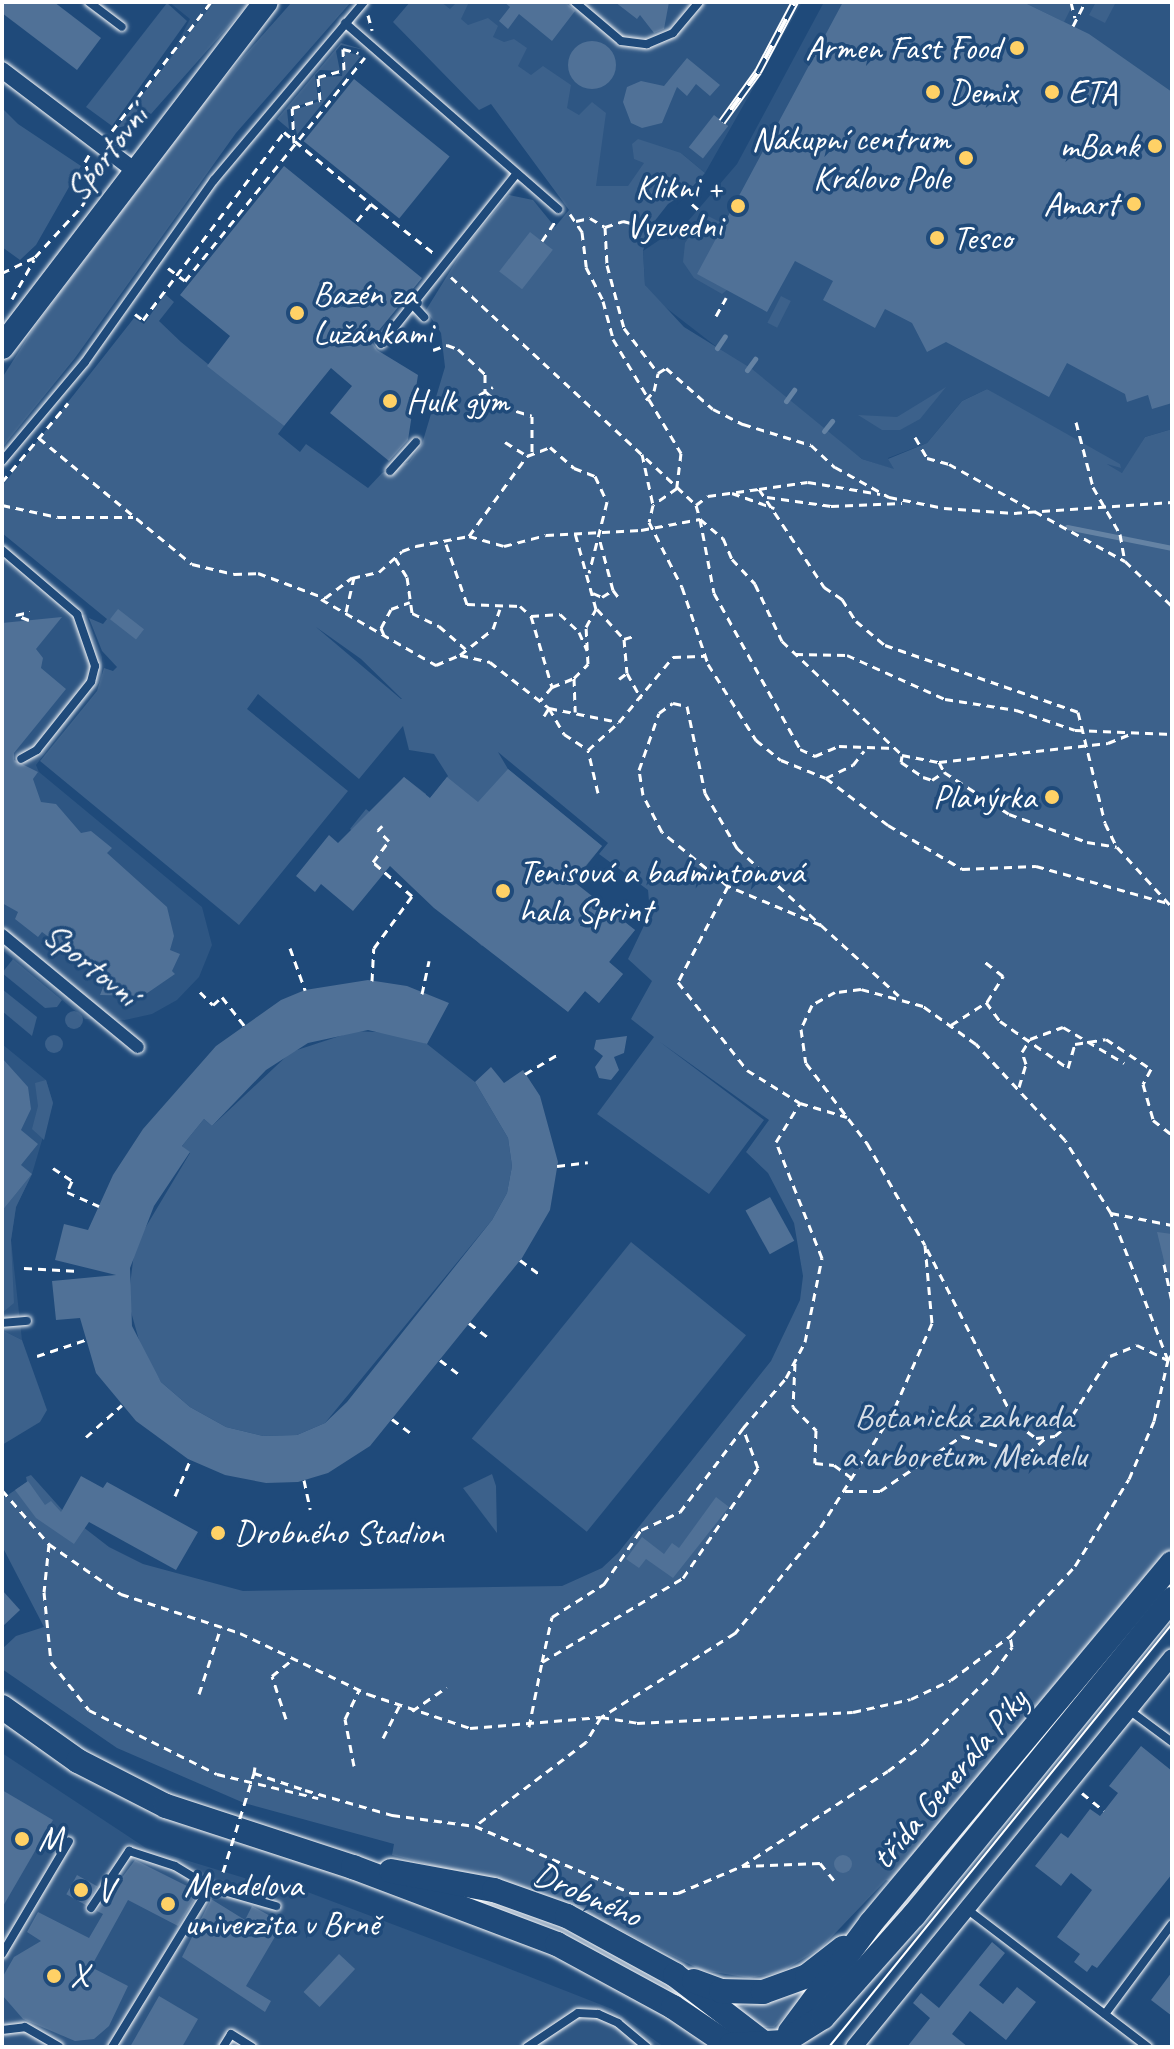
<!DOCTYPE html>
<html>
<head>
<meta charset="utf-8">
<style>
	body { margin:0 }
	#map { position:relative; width:1174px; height:2049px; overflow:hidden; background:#1f4a7a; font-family:Caveat,sans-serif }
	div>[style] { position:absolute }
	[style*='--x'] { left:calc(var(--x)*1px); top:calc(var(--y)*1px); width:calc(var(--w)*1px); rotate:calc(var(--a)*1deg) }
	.built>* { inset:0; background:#2e5683 }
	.green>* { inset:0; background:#3c618b; transform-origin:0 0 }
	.round { border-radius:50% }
	.stream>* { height:5px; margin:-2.5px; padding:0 2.5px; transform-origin:2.5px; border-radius:2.5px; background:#6583a4 }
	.building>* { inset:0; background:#507197; transform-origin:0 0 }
	.path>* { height:3px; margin-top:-1.5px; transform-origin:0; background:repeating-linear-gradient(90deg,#fff 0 8px,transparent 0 14px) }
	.roads { filter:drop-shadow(0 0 2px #fff) drop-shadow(0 0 2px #fff) }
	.service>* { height:8px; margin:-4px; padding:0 4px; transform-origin:4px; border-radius:4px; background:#1f4a7a }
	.pedestrian>* { height:12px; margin:-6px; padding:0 6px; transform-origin:6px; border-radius:6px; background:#1f4a7a }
	.minor>* { height:16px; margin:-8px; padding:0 8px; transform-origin:8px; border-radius:8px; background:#1f4a7a }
	.secondary>* { height:24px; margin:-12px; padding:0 12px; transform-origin:12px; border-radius:12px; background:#1f4a7a }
	.tram>* { height:2px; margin:-1px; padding:0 1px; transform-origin:1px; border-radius:1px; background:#fff }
	.rail>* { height:8px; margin-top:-4px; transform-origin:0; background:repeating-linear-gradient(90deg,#1f4a7a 0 15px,#fff 0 30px); box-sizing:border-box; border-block:2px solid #fff }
	.path-bridge>* { height:3px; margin-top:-1.5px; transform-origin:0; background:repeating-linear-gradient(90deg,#fff 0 8px,transparent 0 14px) }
	.dots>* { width:22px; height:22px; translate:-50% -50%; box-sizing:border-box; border:4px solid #1f4a7a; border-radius:50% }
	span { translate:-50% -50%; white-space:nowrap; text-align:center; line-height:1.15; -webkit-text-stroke:7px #1f4a7a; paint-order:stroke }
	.poi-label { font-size:34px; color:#fff }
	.right { translate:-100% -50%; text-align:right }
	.left { translate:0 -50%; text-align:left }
	.street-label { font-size:34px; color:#fff }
	.park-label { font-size:34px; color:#d8dfe8 }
	.frame { position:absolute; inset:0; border:4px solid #fff; pointer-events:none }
</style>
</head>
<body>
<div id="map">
	<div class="built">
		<i style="clip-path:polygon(169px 2px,250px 2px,182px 73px,167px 63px,190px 19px)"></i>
		<i style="clip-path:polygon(434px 2px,802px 2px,705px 173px,681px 153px,606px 222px)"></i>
		<i style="clip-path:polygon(824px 2px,1172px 2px,1172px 429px,1145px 437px,1123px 474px,987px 389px,962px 401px,927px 443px,888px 458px,895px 470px,862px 459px,652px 297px,645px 285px,643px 251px,689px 220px,737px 164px)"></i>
		<i style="clip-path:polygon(2px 559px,72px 620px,86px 614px,102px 657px,102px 679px,36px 765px,39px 772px,202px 907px,212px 945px,199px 977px,177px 1000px,152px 1014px,125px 1020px,85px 1019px,2px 950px)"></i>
		<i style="clip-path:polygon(2px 1044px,46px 1080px,53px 1103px,32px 1174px,16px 1207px,11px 1240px,22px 1340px,2px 1330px)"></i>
		<i style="clip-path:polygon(2px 1753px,146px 1848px,264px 1884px,268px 1877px,487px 1960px,612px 2009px,664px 2047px,2px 2047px)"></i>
	</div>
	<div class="green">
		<i style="clip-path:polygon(214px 2px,250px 2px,151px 114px,146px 111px,132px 124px,117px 128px)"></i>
		<i style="clip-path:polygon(292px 2px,351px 2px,236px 133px,75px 358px,2px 448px,2px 378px,35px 326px,213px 91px)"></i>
		<i style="clip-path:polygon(evenodd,410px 2px,441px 2px,450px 9px,457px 2px,469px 2px,461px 19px,468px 25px,488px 18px,498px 26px,493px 37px,504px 42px,514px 39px,527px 48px,518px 66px,531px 75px,543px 66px,571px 85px,567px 108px,579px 115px,592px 102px,606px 113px,596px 186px,628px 186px,644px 163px,634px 159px,632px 144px,638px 139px,681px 153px,705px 173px,693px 186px,667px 195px,695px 187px,668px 204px,650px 227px,643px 251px,645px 285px,684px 327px,752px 369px,862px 459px,894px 469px,888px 459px,927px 443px,962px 401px,987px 389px,1120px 464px,1121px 468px,1107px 464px,1122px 473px,1145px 437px,1172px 429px,1172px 1547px,891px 1882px,886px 1880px,821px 1948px,781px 1972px,750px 1978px,701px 1970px,558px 1899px,392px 1855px,394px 1844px,244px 1803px,117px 1748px,2px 1669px,2px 1649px,16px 1636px,44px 1627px,2px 1546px,2px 1499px,27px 1482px,26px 1477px,31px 1475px,65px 1513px,109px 1547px,143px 1564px,243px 1591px,562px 1586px,602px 1568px,618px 1553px,771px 1361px,800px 1300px,803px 1276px,794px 1223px,768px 1173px,746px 1152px,769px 1120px,660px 1042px,764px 1120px,709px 1194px,597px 1114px,654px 1037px,631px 1019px,652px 981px,628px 959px,650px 913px,648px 890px,599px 854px,608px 843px,498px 752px,508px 769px,602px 846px,572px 884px,635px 930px,609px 962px,623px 974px,599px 1003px,585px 991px,567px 1011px,514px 964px,510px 968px,513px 962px,505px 956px,501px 961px,504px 955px,495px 948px,491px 952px,495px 947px,486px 941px,482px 946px,412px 879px,408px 884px,411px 879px,350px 829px,366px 809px,372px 814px,404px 777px,426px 794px,426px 803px,448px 776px,434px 754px,409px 750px,403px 726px,359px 779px,258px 694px,247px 709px,348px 791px,239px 925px,40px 761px,97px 691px,104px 668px,113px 671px,117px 667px,102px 651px,89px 618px,103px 624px,107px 619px,2px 533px,2px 486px,134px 318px,144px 324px,165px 294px,174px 302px,159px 321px,181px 342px,284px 426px,278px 434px,300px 452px,306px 444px,368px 488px,382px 473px,409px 462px,422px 444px,445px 367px,441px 333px,426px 310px,465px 247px,509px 195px,533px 200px,555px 227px,569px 210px,491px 104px,479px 110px,393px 22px,410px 2px,316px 627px,361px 659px,402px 699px,401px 699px,316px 627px)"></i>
		<i style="clip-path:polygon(1023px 2px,1074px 2px,1064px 22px)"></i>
		<i style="clip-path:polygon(1096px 2px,1116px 2px,1105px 23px,1089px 15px)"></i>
		<i style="clip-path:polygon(167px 3px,187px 21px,112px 126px,86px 107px)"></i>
		<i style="clip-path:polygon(341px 43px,365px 50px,341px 45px,336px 51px,340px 71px,320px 70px,315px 75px,318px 99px,287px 110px,289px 129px,277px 119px)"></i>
		<i style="clip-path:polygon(344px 51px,361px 56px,297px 135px,292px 111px,322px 100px,320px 77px,342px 76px)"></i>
		<i style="clip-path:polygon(2px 108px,18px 124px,81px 166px,36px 245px,20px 260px,2px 247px)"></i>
		<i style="clip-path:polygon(704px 214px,724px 224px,727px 290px,722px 294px,694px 278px,683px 262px,685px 243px)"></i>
		<i style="left:781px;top:296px;width:11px;height:30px;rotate:27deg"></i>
		<i style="clip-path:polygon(946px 387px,920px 419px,900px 430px,882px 430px,858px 415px,897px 417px)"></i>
		<i style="clip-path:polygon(13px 959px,62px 1000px,57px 1007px,45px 1008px,2px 973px)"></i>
		<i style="clip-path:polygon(2px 989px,37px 1017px,32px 1036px,2px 1011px)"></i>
		<i class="round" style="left:65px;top:1011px;width:18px;height:18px"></i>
		<i style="clip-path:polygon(355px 1031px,396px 1033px,427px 1044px,475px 1082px,508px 1138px,512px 1166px,507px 1193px,492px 1220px,325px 1423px,297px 1435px,263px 1436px,226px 1427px,190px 1407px,161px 1382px,142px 1351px,128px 1301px,135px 1245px,190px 1153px,182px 1146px,204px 1119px,212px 1126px,291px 1052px)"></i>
		<i class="round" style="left:45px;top:1035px;width:18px;height:18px"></i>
		<i style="clip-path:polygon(46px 1080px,53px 1103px,44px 1140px,32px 1129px,38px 1106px,35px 1083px)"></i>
		<i style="clip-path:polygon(32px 1174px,16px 1207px,11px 1240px,14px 1303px,2px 1313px,2px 1211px)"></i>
		<i style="left:631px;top:1242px;width:148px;height:253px;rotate:39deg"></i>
		<i style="clip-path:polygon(2px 1330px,22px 1340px,47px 1410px,40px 1422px,2px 1445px)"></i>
		<i style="clip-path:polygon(492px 1474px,496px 1486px,497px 1533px,463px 1488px)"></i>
		<i style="clip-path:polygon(818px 1983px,774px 2027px,762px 2027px,735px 2008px,785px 1998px)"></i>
	</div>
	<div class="stream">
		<i style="--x:717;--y:348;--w:14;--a:-56"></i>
		<i style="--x:747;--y:370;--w:14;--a:-54"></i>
		<i style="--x:786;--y:401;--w:14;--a:-54"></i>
		<i style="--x:824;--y:431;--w:13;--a:-51"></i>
		<i style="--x:1067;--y:527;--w:107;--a:11.3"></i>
	</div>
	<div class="building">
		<i style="clip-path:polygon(2px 2px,54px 2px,101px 38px,77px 70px,2px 13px)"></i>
		<i style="clip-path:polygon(504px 2px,565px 2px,575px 11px,552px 41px,519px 14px,508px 29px,499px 21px,510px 7px)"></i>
		<i style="clip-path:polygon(615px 2px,669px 2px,664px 29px,654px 33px,640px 15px,637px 19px)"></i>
		<i style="clip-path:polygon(843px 2px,1023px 2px,1089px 34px,1172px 92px,1172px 403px,1152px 409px,1148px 395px,1127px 402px,1125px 394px,1067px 363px,1049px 397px,946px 342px,927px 352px,912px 323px,885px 309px,875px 328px,823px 300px,833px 281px,795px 261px,767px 312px,697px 274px)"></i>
		<i class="round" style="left:568px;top:41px;width:48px;height:48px"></i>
		<i style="clip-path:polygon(687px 58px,720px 85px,710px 96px,696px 84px,687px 96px,677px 87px,662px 123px,642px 128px,631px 123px,623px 102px,627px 87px,641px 81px,664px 86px)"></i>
		<i style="left:354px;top:79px;width:123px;height:80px;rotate:39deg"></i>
		<i style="left:714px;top:115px;width:18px;height:41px;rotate:38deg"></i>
		<i style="clip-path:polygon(284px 166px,422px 278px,371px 340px,377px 350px,418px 375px,408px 440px,389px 461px,330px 413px,352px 386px,331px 368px,284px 426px,226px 381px,207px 366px,230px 336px,180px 295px)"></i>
		<i style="left:530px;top:232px;width:29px;height:50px;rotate:38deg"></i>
		<i style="left:118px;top:609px;width:33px;height:13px;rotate:38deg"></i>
		<i style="clip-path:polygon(62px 617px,36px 649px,43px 658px,41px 668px,66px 689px,14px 753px,14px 760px,38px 772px,33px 779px,41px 802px,56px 804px,81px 833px,91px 831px,112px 848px,107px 853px,167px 907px,174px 936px,170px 950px,180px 954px,172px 971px,175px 974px,143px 996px,100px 995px,106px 980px,42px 932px,38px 937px,15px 919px,18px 912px,2px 903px,2px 623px)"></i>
		<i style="clip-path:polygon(508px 769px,602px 846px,573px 881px,635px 930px,609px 962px,623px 974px,599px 1003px,585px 991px,568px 1012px,434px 908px,390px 866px,353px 911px,321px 884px,315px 892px,296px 876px,329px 835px,338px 843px,404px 777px,430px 798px,447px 777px,478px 802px)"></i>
		<i style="clip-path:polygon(368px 980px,407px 986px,449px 1003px,427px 1044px,368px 1030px,308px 1043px,266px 1070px,212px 1126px,204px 1119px,182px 1146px,190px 1152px,154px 1206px,130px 1268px,132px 1326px,161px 1382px,190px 1407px,226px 1427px,263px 1436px,297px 1435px,325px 1423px,347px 1402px,492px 1220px,507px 1193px,512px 1166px,508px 1138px,475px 1082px,491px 1067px,504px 1083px,523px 1070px,540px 1096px,558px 1162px,550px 1210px,522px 1258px,370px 1446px,328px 1473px,298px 1482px,266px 1483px,225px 1475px,188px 1459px,136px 1421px,96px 1373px,80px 1318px,56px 1320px,52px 1281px,116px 1275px,55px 1260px,64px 1224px,88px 1230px,113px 1175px,143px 1129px,216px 1046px,281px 1000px,305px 990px)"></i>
		<i style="clip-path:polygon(627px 1036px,624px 1053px,614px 1057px,619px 1070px,611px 1080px,599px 1078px,595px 1067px,603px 1056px,594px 1049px,596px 1040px)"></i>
		<i style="clip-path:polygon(2px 1058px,28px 1087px,31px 1109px,21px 1130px,38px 1144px,21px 1165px,32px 1174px,2px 1211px)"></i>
		<i style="left:770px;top:1197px;width:50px;height:28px;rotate:61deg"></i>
		<i style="clip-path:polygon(1157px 1232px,1172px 1234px,1172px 1272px,1167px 1273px)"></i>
		<i style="clip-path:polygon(81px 1476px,103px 1488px,107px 1482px,198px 1532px,176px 1570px,89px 1522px,74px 1544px,36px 1518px,15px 1490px,28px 1481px,45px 1505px,51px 1501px,61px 1512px)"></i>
		<i style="clip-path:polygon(716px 1497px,729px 1507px,673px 1578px,646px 1559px,639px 1568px,626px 1559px,642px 1537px,664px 1554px,672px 1543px,679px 1548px)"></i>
		<i style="clip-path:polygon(2px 1590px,20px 1610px,2px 1627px)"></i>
		<i style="clip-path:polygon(1141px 1746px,1172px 1771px,1172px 1874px,1097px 1968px,1092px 1965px,1087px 1972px,1074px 1962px,1080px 1954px,1057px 1937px,1092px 1890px,1071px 1873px,1061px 1886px,1035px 1866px,1061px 1833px,1068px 1838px,1090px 1809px,1100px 1816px,1118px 1793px,1109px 1786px)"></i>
		<i style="clip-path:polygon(2px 1790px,53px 1820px,2px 1908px)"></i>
		<i class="round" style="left:834px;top:1855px;width:18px;height:18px"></i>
		<i style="clip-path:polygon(135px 1860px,199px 1892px,178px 1926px,128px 1900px,91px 1967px,128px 1986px,109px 2026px,94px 2039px,75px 2041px,23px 2019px,3px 1996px,2px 1978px,14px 1957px,41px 1941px,27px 1932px,38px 1912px,89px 1938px,103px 1914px,97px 1911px)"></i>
		<i style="left:77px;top:1875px;width:23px;height:22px;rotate:29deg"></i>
		<i style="clip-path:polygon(211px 1899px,245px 1920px,252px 1906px,283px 1923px,246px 1986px,271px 2001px,265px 2012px,182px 1957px)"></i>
		<i style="clip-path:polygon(992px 1942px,1005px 1953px,979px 1985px,1003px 2004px,1017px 1987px,1036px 2002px,1006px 2040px,970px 2011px,952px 2034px,968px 2047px,907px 2047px,930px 2018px,913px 2003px,921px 1993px,939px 2008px)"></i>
		<i style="left:339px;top:1954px;width:22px;height:52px;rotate:43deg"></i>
		<i style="clip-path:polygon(1172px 1972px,1172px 2016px,1151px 2000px)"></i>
		<i style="clip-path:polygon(159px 1996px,198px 2019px,182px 2047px,130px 2047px)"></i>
	</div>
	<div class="path">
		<i style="--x:1071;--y:2;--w:16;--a:76"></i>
		<i style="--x:368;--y:15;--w:16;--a:75"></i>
		<i style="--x:1073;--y:26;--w:27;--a:-63"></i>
		<i style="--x:112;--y:131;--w:163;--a:-52.5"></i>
		<i style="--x:294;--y:143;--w:35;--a:-93"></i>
		<i style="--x:292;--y:108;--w:29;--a:-16"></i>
		<i style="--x:320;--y:100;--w:23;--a:-95"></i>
		<i style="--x:318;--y:77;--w:27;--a:-15"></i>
		<i style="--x:344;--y:70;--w:21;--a:-93"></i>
		<i style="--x:343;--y:49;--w:16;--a:14"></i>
		<i style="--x:371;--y:204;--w:83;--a:38.1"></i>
		<i style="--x:692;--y:204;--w:13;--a:42"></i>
		<i style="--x:570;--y:214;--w:22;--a:56"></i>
		<i style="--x:582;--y:232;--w:35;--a:83"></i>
		<i style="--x:586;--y:267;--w:38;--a:63"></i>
		<i style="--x:603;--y:301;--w:39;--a:75"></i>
		<i style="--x:613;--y:339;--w:133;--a:59.2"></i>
		<i style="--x:681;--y:453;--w:35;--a:97"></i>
		<i style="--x:677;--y:488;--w:29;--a:145"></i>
		<i style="--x:653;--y:505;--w:17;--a:103"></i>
		<i style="--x:649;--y:522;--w:73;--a:63.1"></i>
		<i style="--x:682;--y:587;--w:81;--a:71.3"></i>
		<i style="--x:708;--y:664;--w:90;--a:57.7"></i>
		<i style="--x:756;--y:740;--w:32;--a:39"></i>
		<i style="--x:781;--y:760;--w:48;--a:21.8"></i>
		<i style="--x:826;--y:778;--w:78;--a:37.2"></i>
		<i style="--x:888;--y:825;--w:86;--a:30.7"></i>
		<i style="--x:962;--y:869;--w:74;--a:-2.3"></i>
		<i style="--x:1036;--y:866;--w:137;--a:15.7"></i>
		<i style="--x:576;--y:221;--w:14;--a:-12"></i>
		<i style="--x:590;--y:218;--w:17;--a:31"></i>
		<i style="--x:605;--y:227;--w:38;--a:87"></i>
		<i style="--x:607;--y:265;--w:65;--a:74.9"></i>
		<i style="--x:624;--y:328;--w:56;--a:52.9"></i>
		<i style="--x:658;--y:373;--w:9;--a:-32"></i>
		<i style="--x:666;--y:368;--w:62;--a:41.1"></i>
		<i style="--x:713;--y:409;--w:34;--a:27"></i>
		<i style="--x:743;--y:424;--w:71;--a:17.2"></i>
		<i style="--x:811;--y:445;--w:33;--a:43"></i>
		<i style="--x:835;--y:467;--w:62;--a:29.1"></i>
		<i style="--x:889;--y:497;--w:56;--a:11.3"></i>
		<i style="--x:944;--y:508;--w:70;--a:4.1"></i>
		<i style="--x:1014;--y:513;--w:158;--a:-4"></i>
		<i style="--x:605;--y:227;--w:19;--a:-18"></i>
		<i style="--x:623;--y:221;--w:45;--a:14"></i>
		<i style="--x:542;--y:241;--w:27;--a:-56"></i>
		<i style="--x:168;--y:268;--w:21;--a:37"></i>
		<i style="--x:185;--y:281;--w:287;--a:-51.2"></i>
		<i style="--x:2;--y:273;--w:37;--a:-26"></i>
		<i style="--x:35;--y:257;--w:69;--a:-47.3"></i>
		<i style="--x:82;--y:206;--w:22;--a:-60"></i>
		<i style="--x:93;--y:187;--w:26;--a:-108"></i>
		<i style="--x:85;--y:162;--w:8;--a:-60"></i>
		<i style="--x:451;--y:277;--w:335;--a:42.9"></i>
		<i style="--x:696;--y:505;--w:15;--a:74"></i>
		<i style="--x:700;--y:519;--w:30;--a:40"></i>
		<i style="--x:723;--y:538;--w:23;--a:67"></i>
		<i style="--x:732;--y:559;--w:34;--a:47"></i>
		<i style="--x:755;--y:584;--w:63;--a:64.7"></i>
		<i style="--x:782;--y:641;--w:166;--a:43.5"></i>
		<i style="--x:902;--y:755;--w:38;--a:11"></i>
		<i style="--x:939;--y:762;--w:11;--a:63"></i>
		<i style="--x:944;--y:772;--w:77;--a:32.9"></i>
		<i style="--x:1009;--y:814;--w:83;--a:19.7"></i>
		<i style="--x:1087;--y:842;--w:30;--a:9"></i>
		<i style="--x:1117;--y:847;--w:81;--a:47.5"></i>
		<i style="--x:12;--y:299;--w:45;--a:-60.6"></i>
		<i style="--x:135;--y:314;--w:10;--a:37"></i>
		<i style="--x:143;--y:320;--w:235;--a:-53.1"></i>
		<i style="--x:284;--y:132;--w:113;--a:39.6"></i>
		<i style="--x:371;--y:204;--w:25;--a:130"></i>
		<i style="--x:716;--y:316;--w:21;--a:-61"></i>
		<i style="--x:433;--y:350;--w:15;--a:-20"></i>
		<i style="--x:447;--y:345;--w:12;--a:20"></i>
		<i style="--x:458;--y:349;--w:37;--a:43"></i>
		<i style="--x:485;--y:374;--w:17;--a:90"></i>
		<i style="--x:485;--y:391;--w:24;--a:42"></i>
		<i style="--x:503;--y:407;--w:30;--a:17"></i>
		<i style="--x:532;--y:416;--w:37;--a:90"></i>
		<i style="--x:479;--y:395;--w:16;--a:-30"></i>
		<i style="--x:646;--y:400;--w:12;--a:-48"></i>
		<i style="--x:654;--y:391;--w:18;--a:-77"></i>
		<i style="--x:1076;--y:422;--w:67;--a:75.3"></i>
		<i style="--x:1093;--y:487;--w:54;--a:60.1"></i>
		<i style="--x:1120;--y:534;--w:27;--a:80"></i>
		<i style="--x:915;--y:437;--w:24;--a:60"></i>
		<i style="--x:927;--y:458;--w:23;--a:15"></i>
		<i style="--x:949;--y:464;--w:201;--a:28.9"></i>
		<i style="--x:1125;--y:561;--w:65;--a:43.8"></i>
		<i style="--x:39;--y:438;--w:198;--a:39.5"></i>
		<i style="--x:192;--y:564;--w:43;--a:13.4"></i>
		<i style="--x:234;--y:574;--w:24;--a:-2"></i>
		<i style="--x:258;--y:573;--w:72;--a:20.5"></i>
		<i style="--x:325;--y:598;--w:34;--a:-37"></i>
		<i style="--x:352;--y:578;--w:28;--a:-13"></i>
		<i style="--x:379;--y:572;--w:31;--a:-42"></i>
		<i style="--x:402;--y:551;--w:15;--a:-20"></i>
		<i style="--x:416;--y:546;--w:54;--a:-10.7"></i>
		<i style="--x:469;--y:536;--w:36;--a:16"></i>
		<i style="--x:504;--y:546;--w:43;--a:-14.7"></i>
		<i style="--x:546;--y:535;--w:95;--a:-3"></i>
		<i style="--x:641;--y:530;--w:60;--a:-10.6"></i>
		<i style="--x:700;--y:519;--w:75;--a:79.3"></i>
		<i style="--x:714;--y:593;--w:178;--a:61.1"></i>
		<i style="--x:800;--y:749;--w:17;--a:25"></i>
		<i style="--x:815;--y:756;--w:26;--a:-23"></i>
		<i style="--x:839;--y:746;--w:55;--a:2.1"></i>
		<i style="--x:505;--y:442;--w:26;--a:32"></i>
		<i style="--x:642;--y:454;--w:52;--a:77.8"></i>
		<i style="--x:2;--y:482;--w:103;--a:-50.1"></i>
		<i style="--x:759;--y:489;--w:49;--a:-8.1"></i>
		<i style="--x:808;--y:482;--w:73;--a:9.5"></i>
		<i style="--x:732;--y:493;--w:45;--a:19.7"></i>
		<i style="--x:767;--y:497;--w:65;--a:8"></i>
		<i style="--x:831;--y:506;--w:71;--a:-2.4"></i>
		<i style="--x:2;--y:505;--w:57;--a:12.1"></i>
		<i style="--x:58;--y:517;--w:75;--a:0"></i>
		<i style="--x:696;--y:505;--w:15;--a:-37"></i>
		<i style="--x:708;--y:496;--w:51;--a:-7.8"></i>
		<i style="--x:759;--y:489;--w:118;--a:56.4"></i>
		<i style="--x:824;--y:587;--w:22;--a:34"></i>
		<i style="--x:842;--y:599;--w:26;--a:58"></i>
		<i style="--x:856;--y:621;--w:38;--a:40"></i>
		<i style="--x:885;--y:645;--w:204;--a:19.1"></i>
		<i style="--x:1078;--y:712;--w:114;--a:76.3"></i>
		<i style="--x:1105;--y:823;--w:25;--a:64"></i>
		<i style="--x:469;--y:536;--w:99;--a:-54.1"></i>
		<i style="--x:527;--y:456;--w:25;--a:-21"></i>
		<i style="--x:550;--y:447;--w:32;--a:41"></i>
		<i style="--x:574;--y:468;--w:22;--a:21"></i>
		<i style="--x:595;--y:476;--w:29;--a:65"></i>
		<i style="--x:607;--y:502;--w:73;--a:104.2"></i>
		<i style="--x:446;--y:544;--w:64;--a:70.7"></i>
		<i style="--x:467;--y:604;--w:53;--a:2.2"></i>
		<i style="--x:520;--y:606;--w:15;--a:42"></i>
		<i style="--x:531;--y:616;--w:29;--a:-4"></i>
		<i style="--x:560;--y:614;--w:26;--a:43"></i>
		<i style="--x:579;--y:632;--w:20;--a:66"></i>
		<i style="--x:395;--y:558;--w:22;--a:58"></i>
		<i style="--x:407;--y:577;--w:36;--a:82"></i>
		<i style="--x:412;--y:613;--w:30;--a:26"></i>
		<i style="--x:439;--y:626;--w:35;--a:41"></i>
		<i style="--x:613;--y:590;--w:10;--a:53"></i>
		<i style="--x:593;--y:593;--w:10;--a:24"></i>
		<i style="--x:602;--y:597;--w:13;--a:-32"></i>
		<i style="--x:613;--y:590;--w:51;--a:-104.9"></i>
		<i style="--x:321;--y:599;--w:133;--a:29.9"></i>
		<i style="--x:436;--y:665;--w:26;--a:-23"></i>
		<i style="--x:460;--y:655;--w:31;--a:13"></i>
		<i style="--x:490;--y:662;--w:75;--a:37.9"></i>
		<i style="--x:549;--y:708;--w:71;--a:11.3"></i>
		<i style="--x:619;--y:722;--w:85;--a:-50.3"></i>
		<i style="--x:673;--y:657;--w:33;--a:-2"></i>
		<i style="--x:597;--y:609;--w:40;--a:48"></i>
		<i style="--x:624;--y:639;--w:34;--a:85"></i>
		<i style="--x:627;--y:673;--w:29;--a:61"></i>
		<i style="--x:346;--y:612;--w:36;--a:-77"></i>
		<i style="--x:531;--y:616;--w:74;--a:73.5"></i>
		<i style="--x:552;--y:687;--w:18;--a:131"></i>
		<i style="--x:29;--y:620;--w:14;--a:-159"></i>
		<i style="--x:16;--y:615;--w:14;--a:-12"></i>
		<i style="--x:384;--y:635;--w:8;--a:-113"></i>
		<i style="--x:381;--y:628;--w:21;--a:-62"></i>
		<i style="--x:391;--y:609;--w:20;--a:-20"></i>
		<i style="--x:624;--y:639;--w:10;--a:-17"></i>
		<i style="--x:795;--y:654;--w:52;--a:1.1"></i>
		<i style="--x:847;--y:655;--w:107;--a:24.2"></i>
		<i style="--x:945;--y:699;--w:72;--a:8.8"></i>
		<i style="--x:1016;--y:710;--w:62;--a:18.7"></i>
		<i style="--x:1075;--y:730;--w:97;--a:2.4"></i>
		<i style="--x:460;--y:655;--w:42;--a:-38.2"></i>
		<i style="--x:493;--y:629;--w:21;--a:-71"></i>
		<i style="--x:574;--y:678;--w:34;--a:88"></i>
		<i style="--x:619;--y:679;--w:10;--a:-37"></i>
		<i style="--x:552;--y:687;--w:24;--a:-22"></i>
		<i style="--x:574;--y:678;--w:20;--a:-45"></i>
		<i style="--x:588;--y:664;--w:37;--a:-93"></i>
		<i style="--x:586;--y:627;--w:21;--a:-61"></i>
		<i style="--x:596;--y:609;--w:79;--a:-105.4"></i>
		<i style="--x:544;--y:716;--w:9;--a:-58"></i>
		<i style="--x:549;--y:708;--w:30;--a:60"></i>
		<i style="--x:564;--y:734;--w:27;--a:33"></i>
		<i style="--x:902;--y:756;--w:6;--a:99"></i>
		<i style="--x:901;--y:762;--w:27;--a:34"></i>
		<i style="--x:923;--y:777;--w:9;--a:18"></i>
		<i style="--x:932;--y:780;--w:14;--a:-34"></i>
		<i style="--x:939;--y:762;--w:170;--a:-6.4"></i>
		<i style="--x:1108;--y:743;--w:22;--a:-22"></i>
		<i style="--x:826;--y:778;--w:30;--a:-26"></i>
		<i style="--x:853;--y:765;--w:18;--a:-52"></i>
		<i style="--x:598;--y:793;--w:44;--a:-103.1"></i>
		<i style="--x:588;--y:750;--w:42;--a:-42.1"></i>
		<i style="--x:728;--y:886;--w:108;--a:117.5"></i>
		<i style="--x:678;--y:982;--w:112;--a:51.9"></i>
		<i style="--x:747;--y:1070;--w:62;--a:31.9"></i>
		<i style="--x:800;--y:1103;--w:49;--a:16.6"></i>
		<i style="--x:821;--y:925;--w:101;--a:-157.2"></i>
		<i style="--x:728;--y:886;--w:85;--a:-140.7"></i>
		<i style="--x:662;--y:832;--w:42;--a:-117.2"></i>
		<i style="--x:643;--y:795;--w:25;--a:-99"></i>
		<i style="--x:639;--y:770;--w:60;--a:-70.7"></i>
		<i style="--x:659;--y:713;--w:17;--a:-36"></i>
		<i style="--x:673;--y:703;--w:14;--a:12"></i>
		<i style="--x:687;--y:706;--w:89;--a:78.3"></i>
		<i style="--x:705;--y:793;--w:64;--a:59.8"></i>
		<i style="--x:737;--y:848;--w:114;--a:42.5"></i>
		<i style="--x:821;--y:925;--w:105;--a:42.3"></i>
		<i style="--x:290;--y:948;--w:45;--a:70.3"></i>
		<i style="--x:372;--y:981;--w:33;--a:-87"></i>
		<i style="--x:374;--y:948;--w:64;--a:-53.8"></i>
		<i style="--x:412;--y:896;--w:52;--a:-138.9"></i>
		<i style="--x:373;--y:862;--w:26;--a:-53"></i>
		<i style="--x:389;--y:841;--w:16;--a:-135"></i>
		<i style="--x:378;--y:830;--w:6;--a:-45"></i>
		<i style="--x:200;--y:992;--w:18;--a:45"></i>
		<i style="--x:213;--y:1005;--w:12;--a:-42"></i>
		<i style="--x:222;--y:997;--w:36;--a:52"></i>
		<i style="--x:422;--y:994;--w:34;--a:-78"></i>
		<i style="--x:986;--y:1002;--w:24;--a:54"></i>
		<i style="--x:1000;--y:1021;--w:83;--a:34.7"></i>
		<i style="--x:1068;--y:1068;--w:25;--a:-74"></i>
		<i style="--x:951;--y:1025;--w:43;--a:-32.6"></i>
		<i style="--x:987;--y:1002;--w:31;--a:-58"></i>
		<i style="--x:1003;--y:976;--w:24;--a:-142"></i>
		<i style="--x:1151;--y:1069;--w:17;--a:118"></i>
		<i style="--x:1143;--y:1084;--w:37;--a:74"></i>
		<i style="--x:1153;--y:1120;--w:24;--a:38"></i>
		<i style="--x:525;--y:1074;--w:37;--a:-31"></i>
		<i style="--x:1019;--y:1087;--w:24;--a:-73"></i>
		<i style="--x:1026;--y:1064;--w:13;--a:-108"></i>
		<i style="--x:1022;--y:1052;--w:15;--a:-58"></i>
		<i style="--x:1030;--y:1039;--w:35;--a:-20"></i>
		<i style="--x:1063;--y:1027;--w:71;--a:30.5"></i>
		<i style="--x:557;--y:1166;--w:31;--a:-7"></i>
		<i style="--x:53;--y:1168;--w:23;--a:34"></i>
		<i style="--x:72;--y:1181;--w:12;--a:114"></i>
		<i style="--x:67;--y:1192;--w:35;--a:24"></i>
		<i style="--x:1111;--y:1213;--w:62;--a:11.1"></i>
		<i style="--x:927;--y:1249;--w:195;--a:62.9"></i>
		<i style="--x:1016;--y:1423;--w:25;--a:37"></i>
		<i style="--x:1036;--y:1438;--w:19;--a:-6"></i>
		<i style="--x:1055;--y:1436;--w:13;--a:-42"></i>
		<i style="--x:1065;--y:1427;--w:84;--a:-57.6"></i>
		<i style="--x:1110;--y:1356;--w:29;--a:-22"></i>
		<i style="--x:1137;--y:1345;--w:34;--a:26"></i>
		<i style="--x:1168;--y:1360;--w:7;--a:-56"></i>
		<i style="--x:520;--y:1260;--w:26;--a:36"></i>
		<i style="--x:1164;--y:1264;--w:39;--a:78"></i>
		<i style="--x:24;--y:1268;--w:55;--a:3.1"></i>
		<i style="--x:469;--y:1323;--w:26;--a:37"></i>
		<i style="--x:37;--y:1356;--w:51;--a:-18.4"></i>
		<i style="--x:440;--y:1360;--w:26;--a:37"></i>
		<i style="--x:795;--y:1363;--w:44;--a:92.6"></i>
		<i style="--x:793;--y:1407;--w:33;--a:45"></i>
		<i style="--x:816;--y:1430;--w:33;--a:92"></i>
		<i style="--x:815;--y:1463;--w:19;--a:6"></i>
		<i style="--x:834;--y:1465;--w:24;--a:36"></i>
		<i style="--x:392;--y:1419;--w:26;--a:37"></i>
		<i style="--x:86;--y:1437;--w:48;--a:-41.6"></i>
		<i style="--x:304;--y:1480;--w:30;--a:78"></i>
		<i style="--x:2;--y:1490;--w:72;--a:49"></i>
		<i style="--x:49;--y:1544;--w:88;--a:34.8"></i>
		<i style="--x:121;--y:1594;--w:125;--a:18.1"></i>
		<i style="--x:240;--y:1633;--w:142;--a:25.5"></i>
		<i style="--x:368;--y:1694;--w:108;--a:18.4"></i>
		<i style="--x:470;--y:1728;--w:131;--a:-4.8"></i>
		<i style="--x:601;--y:1717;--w:36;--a:9"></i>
		<i style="--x:637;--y:1723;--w:216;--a:-2.9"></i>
		<i style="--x:853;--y:1712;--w:59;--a:-12.6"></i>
		<i style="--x:911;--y:1699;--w:44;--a:-25.4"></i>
		<i style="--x:951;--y:1680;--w:74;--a:-36.7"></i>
		<i style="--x:845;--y:1491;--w:35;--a:0"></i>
		<i style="--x:880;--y:1491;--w:99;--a:-33.9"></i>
		<i style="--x:962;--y:1436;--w:68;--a:15.3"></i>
		<i style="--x:1028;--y:1454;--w:23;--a:-43"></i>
		<i style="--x:175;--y:1496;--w:39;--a:-67"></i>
		<i style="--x:49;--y:1544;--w:48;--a:95.9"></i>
		<i style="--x:44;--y:1592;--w:70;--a:84.3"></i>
		<i style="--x:51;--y:1662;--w:61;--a:51.6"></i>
		<i style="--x:89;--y:1710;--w:143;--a:26.6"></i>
		<i style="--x:217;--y:1774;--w:104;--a:13.4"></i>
		<i style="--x:542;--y:1662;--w:46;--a:-77.5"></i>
		<i style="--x:552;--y:1617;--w:62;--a:-32.4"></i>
		<i style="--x:604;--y:1584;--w:65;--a:-55.6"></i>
		<i style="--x:641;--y:1530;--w:43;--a:-24.8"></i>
		<i style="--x:680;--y:1512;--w:105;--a:-53.1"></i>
		<i style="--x:199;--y:1694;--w:71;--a:-71.8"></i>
		<i style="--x:412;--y:1711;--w:42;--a:-34.4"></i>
		<i style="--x:286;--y:1719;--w:45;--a:-108"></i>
		<i style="--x:272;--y:1676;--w:28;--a:-39"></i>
		<i style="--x:529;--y:1727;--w:66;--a:-78.7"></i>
		<i style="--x:542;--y:1662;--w:164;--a:-30.8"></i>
		<i style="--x:683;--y:1578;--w:133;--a:-55.7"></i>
		<i style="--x:758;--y:1468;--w:43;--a:-110.6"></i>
		<i style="--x:743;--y:1428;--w:66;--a:-49.3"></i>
		<i style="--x:786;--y:1378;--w:41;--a:-62.2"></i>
		<i style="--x:805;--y:1342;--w:86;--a:-78.6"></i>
		<i style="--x:822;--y:1258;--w:125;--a:-111.6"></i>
		<i style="--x:776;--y:1142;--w:46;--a:-58.4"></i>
		<i style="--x:383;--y:1738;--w:36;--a:-63"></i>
		<i style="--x:354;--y:1766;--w:48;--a:-100.8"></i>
		<i style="--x:345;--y:1719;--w:32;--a:-64"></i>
		<i style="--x:254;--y:1773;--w:6;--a:-81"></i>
		<i style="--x:305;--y:1790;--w:91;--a:16"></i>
		<i style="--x:392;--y:1815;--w:84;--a:7.5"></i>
		<i style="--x:475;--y:1826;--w:170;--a:23.2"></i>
		<i style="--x:631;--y:1893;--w:47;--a:0"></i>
		<i style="--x:678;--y:1893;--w:69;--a:-22.9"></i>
		<i style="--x:742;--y:1866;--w:174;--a:-33.1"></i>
		<i style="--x:888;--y:1771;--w:44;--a:-37.6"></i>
		<i style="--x:923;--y:1744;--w:101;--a:-45.4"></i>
		<i style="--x:994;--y:1672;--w:31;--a:-54"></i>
		<i style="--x:1012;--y:1647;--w:11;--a:-100"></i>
		<i style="--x:1010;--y:1636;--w:96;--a:-47.1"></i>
		<i style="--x:1075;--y:1566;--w:102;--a:-58.2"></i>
		<i style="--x:1129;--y:1479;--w:63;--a:-66.7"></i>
		<i style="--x:1154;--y:1421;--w:63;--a:-77.1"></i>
		<i style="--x:1168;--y:1360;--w:158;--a:-111.2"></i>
		<i style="--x:1111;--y:1213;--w:86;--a:-122.2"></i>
		<i style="--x:1065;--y:1140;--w:131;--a:-132.8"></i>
		<i style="--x:976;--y:1044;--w:65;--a:-144.4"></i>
		<i style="--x:923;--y:1006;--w:64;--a:-164.7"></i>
		<i style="--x:861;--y:989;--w:26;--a:173"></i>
		<i style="--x:835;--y:992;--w:26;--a:151"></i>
		<i style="--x:812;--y:1005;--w:26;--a:115"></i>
		<i style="--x:801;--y:1029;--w:34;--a:82"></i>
		<i style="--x:806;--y:1063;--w:101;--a:52.7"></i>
		<i style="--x:867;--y:1143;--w:117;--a:60.4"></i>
		<i style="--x:925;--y:1245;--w:78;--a:84.9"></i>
		<i style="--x:932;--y:1323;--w:99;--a:113.7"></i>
		<i style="--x:892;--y:1414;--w:138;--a:122.3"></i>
		<i style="--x:818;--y:1531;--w:132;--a:129.1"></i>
		<i style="--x:735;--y:1633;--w:158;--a:147.9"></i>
		<i style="--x:601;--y:1717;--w:29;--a:121"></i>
		<i style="--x:586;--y:1742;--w:139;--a:142.9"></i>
		<i style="--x:1082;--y:1793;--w:28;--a:39"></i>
		<i style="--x:742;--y:1866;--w:78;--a:-2.2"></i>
		<i style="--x:820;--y:1863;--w:22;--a:51"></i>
	</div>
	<div class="roads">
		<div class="service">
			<i style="--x:89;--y:2;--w:41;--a:37.1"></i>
			<i style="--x:575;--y:2;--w:60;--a:40.3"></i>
			<i style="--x:621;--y:41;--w:26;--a:7"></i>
			<i style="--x:647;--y:44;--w:28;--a:-23"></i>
			<i style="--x:673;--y:33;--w:40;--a:-50"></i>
			<i style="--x:345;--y:23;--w:283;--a:41.1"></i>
			<i style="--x:412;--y:304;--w:18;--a:47"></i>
			<i style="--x:381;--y:344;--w:218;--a:-51.5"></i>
			<i style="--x:2;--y:461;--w:129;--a:-50"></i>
			<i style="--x:85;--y:362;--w:223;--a:-54.7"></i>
			<i style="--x:214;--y:180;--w:233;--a:-49.9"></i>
			<i style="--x:390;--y:471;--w:39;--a:-48"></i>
			<i style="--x:2;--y:550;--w:99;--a:40.5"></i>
			<i style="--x:77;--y:614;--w:55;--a:70.9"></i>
			<i style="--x:95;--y:666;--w:16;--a:104"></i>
			<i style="--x:91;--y:682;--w:87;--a:128.5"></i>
			<i style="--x:37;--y:750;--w:18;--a:151"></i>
			<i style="--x:2;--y:1323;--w:25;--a:-5"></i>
			<i style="--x:1129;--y:1710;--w:54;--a:36.7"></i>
			<i style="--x:91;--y:1908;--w:69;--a:-56.3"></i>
			<i style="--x:129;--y:1851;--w:48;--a:18.1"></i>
			<i style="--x:175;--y:1866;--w:41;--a:31"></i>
			<i style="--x:968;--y:1910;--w:226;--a:37.3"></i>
			<i style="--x:2;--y:1954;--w:131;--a:-59.3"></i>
			<i style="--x:1105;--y:2014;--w:112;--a:-53.3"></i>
			<i style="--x:2;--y:2030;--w:23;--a:-7"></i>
			<i style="--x:25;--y:2027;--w:39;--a:30"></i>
			<i style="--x:112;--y:2047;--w:188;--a:-58.5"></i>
			<i style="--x:210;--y:1887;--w:69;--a:16.1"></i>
			<i style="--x:223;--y:2047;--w:15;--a:-58"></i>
			<i style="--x:231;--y:2034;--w:25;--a:32"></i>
			<i style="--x:527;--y:2047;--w:61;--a:-33.7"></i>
			<i style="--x:578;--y:2013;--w:20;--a:3"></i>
			<i style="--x:598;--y:2014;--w:22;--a:24"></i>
			<i style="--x:618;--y:2023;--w:38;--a:40"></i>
		</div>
		<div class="pedestrian">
			<i style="--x:2;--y:935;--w:176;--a:39.5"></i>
		</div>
		<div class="minor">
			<i style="--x:2;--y:70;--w:167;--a:37.2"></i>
			<i style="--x:854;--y:2047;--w:503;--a:-50.81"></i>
		</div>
		<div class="secondary">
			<i style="--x:2;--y:347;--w:434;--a:-52.6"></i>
			<i style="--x:2;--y:1707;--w:93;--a:35.4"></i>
			<i style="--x:78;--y:1761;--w:99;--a:27.1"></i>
			<i style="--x:166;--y:1806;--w:197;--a:18.1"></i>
			<i style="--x:353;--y:1867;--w:218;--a:20.7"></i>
			<i style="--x:557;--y:1944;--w:132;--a:28.5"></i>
			<i style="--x:673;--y:2007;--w:71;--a:34.1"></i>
			<i style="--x:391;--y:1871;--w:105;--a:10.5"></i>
			<i style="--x:494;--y:1890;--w:77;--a:19.6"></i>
			<i style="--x:567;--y:1916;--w:123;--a:28.6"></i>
			<i style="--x:675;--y:1975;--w:118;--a:37.5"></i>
			<i style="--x:694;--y:1981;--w:29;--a:20"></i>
			<i style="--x:721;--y:1991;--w:42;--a:1.4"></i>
			<i style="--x:763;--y:1992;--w:47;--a:-20"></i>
			<i style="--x:807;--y:1976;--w:46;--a:-37.9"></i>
			<i style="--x:790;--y:2032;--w:136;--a:-53.4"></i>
			<i style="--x:871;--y:1923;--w:469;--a:-50.1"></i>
			<i style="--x:731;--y:2045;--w:52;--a:-3.3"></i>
			<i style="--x:783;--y:2042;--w:47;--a:-32"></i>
			<i style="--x:823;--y:2017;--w:137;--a:-48.3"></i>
			<i style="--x:914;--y:1915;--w:408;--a:-50.8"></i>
		</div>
	</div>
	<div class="tram">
		<i style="--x:829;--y:2047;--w:545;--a:-50.96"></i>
	</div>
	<div class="rail">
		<i style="--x:722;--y:122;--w:62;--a:-54.2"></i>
		<i style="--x:758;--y:72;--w:79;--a:-62.1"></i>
	</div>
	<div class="path-bridge">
		<i style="--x:1075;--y:1044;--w:31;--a:-9"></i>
		<i style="--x:1106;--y:1039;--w:54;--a:33.7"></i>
		<i style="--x:223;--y:1872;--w:104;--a:-72.6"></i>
		<i style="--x:254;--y:1773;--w:54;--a:18.4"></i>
	</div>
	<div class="dots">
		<i style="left:1017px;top:48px;background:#ffd166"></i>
		<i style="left:933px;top:92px;background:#ffd166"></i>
		<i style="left:1052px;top:92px;background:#ffd166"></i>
		<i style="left:1155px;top:146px;background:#ffd166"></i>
		<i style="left:966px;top:158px;background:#ffd166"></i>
		<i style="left:1134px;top:204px;background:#ffd166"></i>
		<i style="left:738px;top:206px;background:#ffd166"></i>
		<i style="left:937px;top:238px;background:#ffd166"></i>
		<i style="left:297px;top:313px;background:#ffd166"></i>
		<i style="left:390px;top:401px;background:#ffd166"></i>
		<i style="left:1052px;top:797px;background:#ffd166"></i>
		<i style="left:503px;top:891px;background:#ffd166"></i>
		<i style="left:218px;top:1533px;background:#ffd166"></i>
		<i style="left:22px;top:1839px;background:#ffd166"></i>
		<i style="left:81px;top:1890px;background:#ffd166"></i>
		<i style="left:168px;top:1904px;background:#ffd166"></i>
		<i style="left:54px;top:1976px;background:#ffd166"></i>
	</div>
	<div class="poi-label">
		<span class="right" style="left:1001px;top:48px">Armen Fast Food</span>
		<span class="left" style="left:949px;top:92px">Demix</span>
		<span class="left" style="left:1068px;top:92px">ETA</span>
		<span class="right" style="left:950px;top:158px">Nákupní centrum<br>Královo Pole</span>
		<span class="right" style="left:1139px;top:146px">mBank</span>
		<span class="right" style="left:722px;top:206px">Klikni +<br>Vyzvedni</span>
		<span class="right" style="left:1118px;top:204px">Amart</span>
		<span class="left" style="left:953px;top:238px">Tesco</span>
		<span class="left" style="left:313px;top:313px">Bazén za<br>Lužánkami</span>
		<span class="left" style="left:406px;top:401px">Hulk gym</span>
		<span class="right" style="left:1036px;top:797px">Planýrka</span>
		<span class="left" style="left:519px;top:891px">Tenisová a badmintonová<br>hala Sprint</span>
		<span class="left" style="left:234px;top:1533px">Drobného Stadion</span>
		<span class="left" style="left:38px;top:1839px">M</span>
		<span class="left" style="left:184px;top:1904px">Mendelova<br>univerzita v Brně</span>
		<span class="left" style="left:97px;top:1890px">V</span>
		<span class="left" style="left:70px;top:1976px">X</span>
	</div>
	<div class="street-label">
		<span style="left:106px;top:153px;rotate:-52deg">Sportovní</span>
		<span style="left:91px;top:964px;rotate:39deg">Sportovní</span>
		<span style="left:949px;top:1779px;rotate:-50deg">třída Generála Píky</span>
		<span style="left:588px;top:1894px;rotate:24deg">Drobného</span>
	</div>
	<div class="park-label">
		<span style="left:964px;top:1436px">Botanická zahrada<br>a arboretum Mendelu</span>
	</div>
	<div class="frame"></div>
</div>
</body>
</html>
